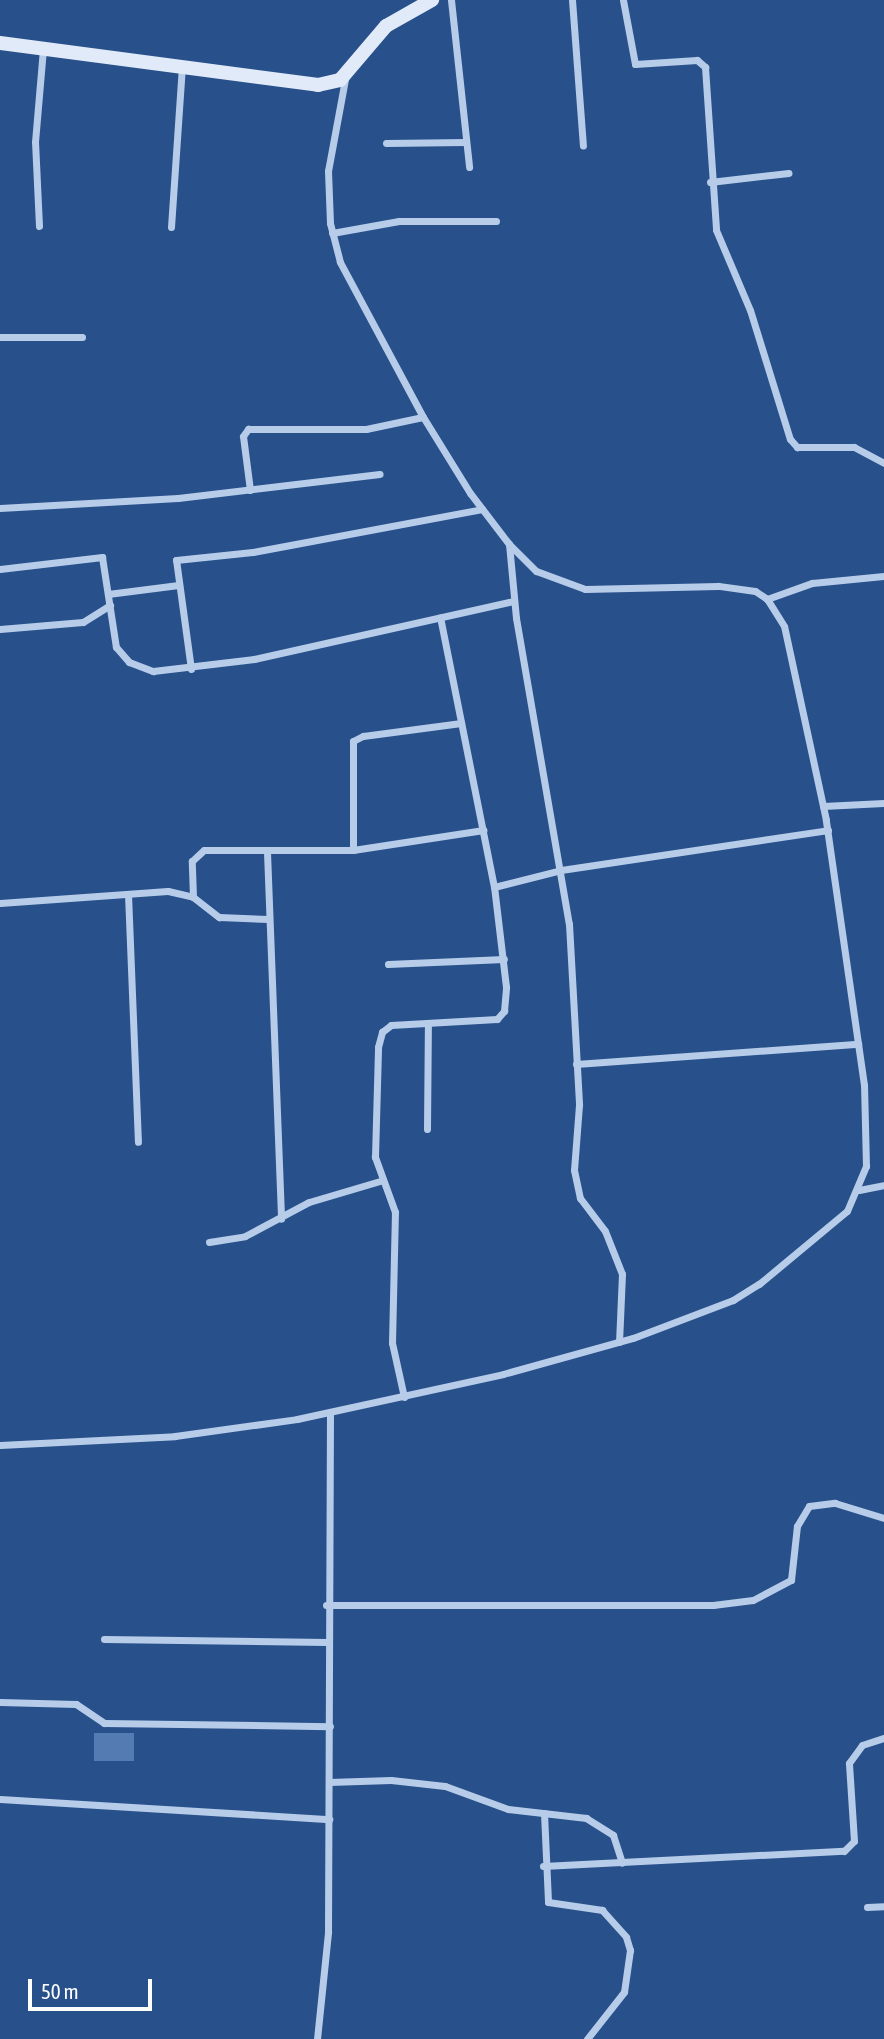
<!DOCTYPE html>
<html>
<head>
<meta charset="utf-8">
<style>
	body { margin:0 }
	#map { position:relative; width:884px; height:2039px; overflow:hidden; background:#28508b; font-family:"Asap Condensed",sans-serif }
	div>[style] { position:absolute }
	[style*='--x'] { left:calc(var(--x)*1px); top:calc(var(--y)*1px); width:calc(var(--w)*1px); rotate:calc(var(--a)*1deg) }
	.building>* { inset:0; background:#557bb3; transform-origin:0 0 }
	.street>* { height:7px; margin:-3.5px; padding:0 3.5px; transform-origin:3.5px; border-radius:3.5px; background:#b6cce9 }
	.secondary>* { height:14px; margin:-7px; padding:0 7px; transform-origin:7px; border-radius:7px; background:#e1eaf8 }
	span { translate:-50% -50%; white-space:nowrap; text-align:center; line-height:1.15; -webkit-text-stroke:5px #28508b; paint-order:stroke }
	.scale { position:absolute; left:28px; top:1979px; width:124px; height:32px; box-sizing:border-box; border:4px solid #fff; border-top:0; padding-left:9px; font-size:21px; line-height:24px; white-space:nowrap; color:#fff; -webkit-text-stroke:5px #28508b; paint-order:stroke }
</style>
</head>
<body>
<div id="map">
	<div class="building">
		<i style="left:94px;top:1733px;width:40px;height:28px"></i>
	</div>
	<div class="street">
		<i style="--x:451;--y:0;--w:168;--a:83.8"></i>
		<i style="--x:572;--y:0;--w:146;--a:85.7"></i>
		<i style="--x:623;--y:0;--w:65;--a:79.4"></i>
		<i style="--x:635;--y:64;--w:62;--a:-3.7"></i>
		<i style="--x:697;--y:60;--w:11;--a:41"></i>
		<i style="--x:705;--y:67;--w:163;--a:86.1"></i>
		<i style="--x:716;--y:230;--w:87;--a:67"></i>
		<i style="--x:750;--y:310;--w:135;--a:72.8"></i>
		<i style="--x:790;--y:439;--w:11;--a:49"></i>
		<i style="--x:797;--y:447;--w:57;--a:0"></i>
		<i style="--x:854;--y:447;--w:34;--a:28"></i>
		<i style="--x:386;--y:143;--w:80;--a:-0.7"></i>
		<i style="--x:710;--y:182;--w:79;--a:-6.6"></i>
		<i style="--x:39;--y:226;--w:84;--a:-92.7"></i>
		<i style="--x:35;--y:142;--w:93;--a:-85.1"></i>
		<i style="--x:171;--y:227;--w:160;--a:-86.1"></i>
		<i style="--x:332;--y:233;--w:68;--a:-10.2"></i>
		<i style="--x:399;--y:221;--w:97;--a:0"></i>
		<i style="--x:0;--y:337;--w:82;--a:0"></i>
		<i style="--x:250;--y:490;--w:54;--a:-97.4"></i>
		<i style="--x:243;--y:436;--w:9;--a:-54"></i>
		<i style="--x:248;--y:429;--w:118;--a:0"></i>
		<i style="--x:366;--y:429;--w:58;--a:-11.9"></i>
		<i style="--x:0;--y:508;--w:178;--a:-3.2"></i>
		<i style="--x:178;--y:498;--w:203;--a:-6.8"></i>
		<i style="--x:509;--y:544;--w:74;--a:84.6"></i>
		<i style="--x:516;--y:618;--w:311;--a:80.2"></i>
		<i style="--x:569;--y:924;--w:181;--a:86.8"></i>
		<i style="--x:579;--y:1105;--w:65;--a:94.4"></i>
		<i style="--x:574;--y:1170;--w:29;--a:78"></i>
		<i style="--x:580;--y:1198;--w:41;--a:52.9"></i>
		<i style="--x:605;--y:1231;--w:46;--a:68.4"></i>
		<i style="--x:622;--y:1274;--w:68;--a:92.5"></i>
		<i style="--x:0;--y:569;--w:103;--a:-6.7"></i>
		<i style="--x:102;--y:557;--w:91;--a:81.2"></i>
		<i style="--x:116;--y:647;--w:20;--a:49"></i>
		<i style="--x:129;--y:662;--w:26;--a:21"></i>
		<i style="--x:153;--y:671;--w:102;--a:-6.8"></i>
		<i style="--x:254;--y:659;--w:265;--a:-12.6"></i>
		<i style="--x:108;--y:594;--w:71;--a:-7.3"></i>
		<i style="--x:767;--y:599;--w:48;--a:-19.6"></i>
		<i style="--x:812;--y:583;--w:72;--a:-5.6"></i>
		<i style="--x:0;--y:629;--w:83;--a:-4.8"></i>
		<i style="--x:83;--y:622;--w:32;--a:-32"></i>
		<i style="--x:191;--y:669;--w:110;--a:-97.8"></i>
		<i style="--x:176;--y:560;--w:77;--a:-5.9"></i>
		<i style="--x:253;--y:552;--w:233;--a:-10.6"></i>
		<i style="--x:823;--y:806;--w:61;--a:-2.8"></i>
		<i style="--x:353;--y:850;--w:109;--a:-90"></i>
		<i style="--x:353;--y:741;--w:11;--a:-27"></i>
		<i style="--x:363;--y:736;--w:99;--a:-7.6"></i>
		<i style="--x:267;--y:852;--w:367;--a:87.8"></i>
		<i style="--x:494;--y:887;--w:69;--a:-14.2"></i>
		<i style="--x:561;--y:870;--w:270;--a:-8.5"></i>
		<i style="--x:128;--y:894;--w:248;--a:87.7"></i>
		<i style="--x:193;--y:897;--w:36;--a:-92"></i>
		<i style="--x:192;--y:861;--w:16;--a:-43"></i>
		<i style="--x:204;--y:850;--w:149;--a:0"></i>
		<i style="--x:353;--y:850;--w:132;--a:-8.7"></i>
		<i style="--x:0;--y:903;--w:168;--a:-4.1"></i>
		<i style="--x:168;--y:891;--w:26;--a:13"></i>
		<i style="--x:193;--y:897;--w:33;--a:38"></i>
		<i style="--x:219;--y:917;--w:49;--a:2.3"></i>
		<i style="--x:388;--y:964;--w:116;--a:-2.5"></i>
		<i style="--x:576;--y:1064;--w:283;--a:-4.1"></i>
		<i style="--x:427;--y:1129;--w:105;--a:-89.5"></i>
		<i style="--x:859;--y:1190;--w:25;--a:-11"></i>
		<i style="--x:209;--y:1242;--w:36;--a:-9"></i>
		<i style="--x:245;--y:1236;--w:72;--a:-28"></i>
		<i style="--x:309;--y:1202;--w:74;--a:-16.5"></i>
		<i style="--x:404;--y:1397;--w:55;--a:-102.5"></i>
		<i style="--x:392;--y:1343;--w:131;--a:-88.7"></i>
		<i style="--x:395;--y:1212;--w:59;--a:-110"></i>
		<i style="--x:375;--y:1157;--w:110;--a:-88.4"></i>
		<i style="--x:378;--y:1047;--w:16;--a:-75"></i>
		<i style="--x:382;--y:1032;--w:11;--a:-38"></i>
		<i style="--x:391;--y:1025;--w:106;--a:-3.2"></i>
		<i style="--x:497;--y:1019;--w:11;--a:-49"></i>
		<i style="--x:504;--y:1011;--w:24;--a:-85"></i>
		<i style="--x:506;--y:987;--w:101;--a:-96.8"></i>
		<i style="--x:494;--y:887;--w:275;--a:-101.3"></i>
		<i style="--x:0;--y:1445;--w:175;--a:-2.9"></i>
		<i style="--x:175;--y:1436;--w:123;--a:-7.9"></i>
		<i style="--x:297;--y:1419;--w:211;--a:-12.3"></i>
		<i style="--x:503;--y:1374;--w:135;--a:-15.5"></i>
		<i style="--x:633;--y:1338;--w:107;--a:-20.8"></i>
		<i style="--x:733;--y:1300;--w:31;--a:-32"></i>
		<i style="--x:759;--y:1284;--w:114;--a:-39.7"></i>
		<i style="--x:847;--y:1211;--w:49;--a:-67.1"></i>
		<i style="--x:866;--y:1166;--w:81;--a:-91.4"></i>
		<i style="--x:864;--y:1085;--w:268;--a:-98.2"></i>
		<i style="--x:826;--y:820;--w:198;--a:-102.2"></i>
		<i style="--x:784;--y:626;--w:32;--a:-122"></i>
		<i style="--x:767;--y:599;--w:14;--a:-146"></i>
		<i style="--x:755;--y:591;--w:37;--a:-172"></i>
		<i style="--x:718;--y:586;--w:133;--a:178.7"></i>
		<i style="--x:585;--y:589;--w:52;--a:-159.8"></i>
		<i style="--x:536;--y:571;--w:38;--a:-135"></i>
		<i style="--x:509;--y:544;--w:64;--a:-127.4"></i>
		<i style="--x:470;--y:493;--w:89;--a:-121.7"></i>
		<i style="--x:423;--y:417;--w:176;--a:-118.2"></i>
		<i style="--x:340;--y:262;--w:40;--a:-104.4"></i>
		<i style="--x:330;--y:223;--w:52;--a:-92.2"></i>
		<i style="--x:328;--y:171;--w:94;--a:-79.5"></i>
		<i style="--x:326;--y:1605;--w:387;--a:0"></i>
		<i style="--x:713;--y:1605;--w:40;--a:-7.1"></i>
		<i style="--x:753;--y:1600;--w:43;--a:-27.8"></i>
		<i style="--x:791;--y:1580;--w:54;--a:-83.7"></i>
		<i style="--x:797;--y:1526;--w:23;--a:-59"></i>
		<i style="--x:809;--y:1506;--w:26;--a:-7"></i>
		<i style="--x:835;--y:1503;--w:51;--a:17"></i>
		<i style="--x:104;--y:1639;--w:222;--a:0.8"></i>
		<i style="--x:0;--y:1702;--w:76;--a:1.5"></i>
		<i style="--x:76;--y:1704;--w:34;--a:34"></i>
		<i style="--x:104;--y:1723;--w:226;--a:0.8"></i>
		<i style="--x:329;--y:1782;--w:62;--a:-1.8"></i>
		<i style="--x:391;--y:1780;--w:54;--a:6.3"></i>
		<i style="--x:445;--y:1786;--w:67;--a:20.1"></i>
		<i style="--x:508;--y:1809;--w:79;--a:6.6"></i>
		<i style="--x:586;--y:1818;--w:32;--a:32"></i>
		<i style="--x:613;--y:1835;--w:29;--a:72"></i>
		<i style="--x:0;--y:1799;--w:330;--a:3.5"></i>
		<i style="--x:544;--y:1813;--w:89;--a:87.4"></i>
		<i style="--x:548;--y:1902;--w:55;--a:8.4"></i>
		<i style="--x:602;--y:1910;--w:36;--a:48"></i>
		<i style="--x:626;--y:1937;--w:14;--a:73"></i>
		<i style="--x:630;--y:1950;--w:42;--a:98.1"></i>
		<i style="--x:624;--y:1992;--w:60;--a:128.2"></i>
		<i style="--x:543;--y:1866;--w:301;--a:-2.9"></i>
		<i style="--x:844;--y:1851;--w:14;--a:-45"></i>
		<i style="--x:854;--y:1841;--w:78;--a:-93.7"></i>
		<i style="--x:849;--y:1763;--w:22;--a:-54"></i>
		<i style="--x:862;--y:1745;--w:23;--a:-18"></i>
		<i style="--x:867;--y:1907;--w:17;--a:-3"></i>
		<i style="--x:317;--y:2039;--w:108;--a:-84.1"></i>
		<i style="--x:328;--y:1932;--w:519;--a:-89.78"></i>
	</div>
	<div class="secondary">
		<i style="--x:0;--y:43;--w:321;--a:7.5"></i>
		<i style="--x:318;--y:85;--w:23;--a:-13"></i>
		<i style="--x:340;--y:80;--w:71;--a:-49.6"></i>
		<i style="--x:386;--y:26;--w:53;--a:-29.5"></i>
	</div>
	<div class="scale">50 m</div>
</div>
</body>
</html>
